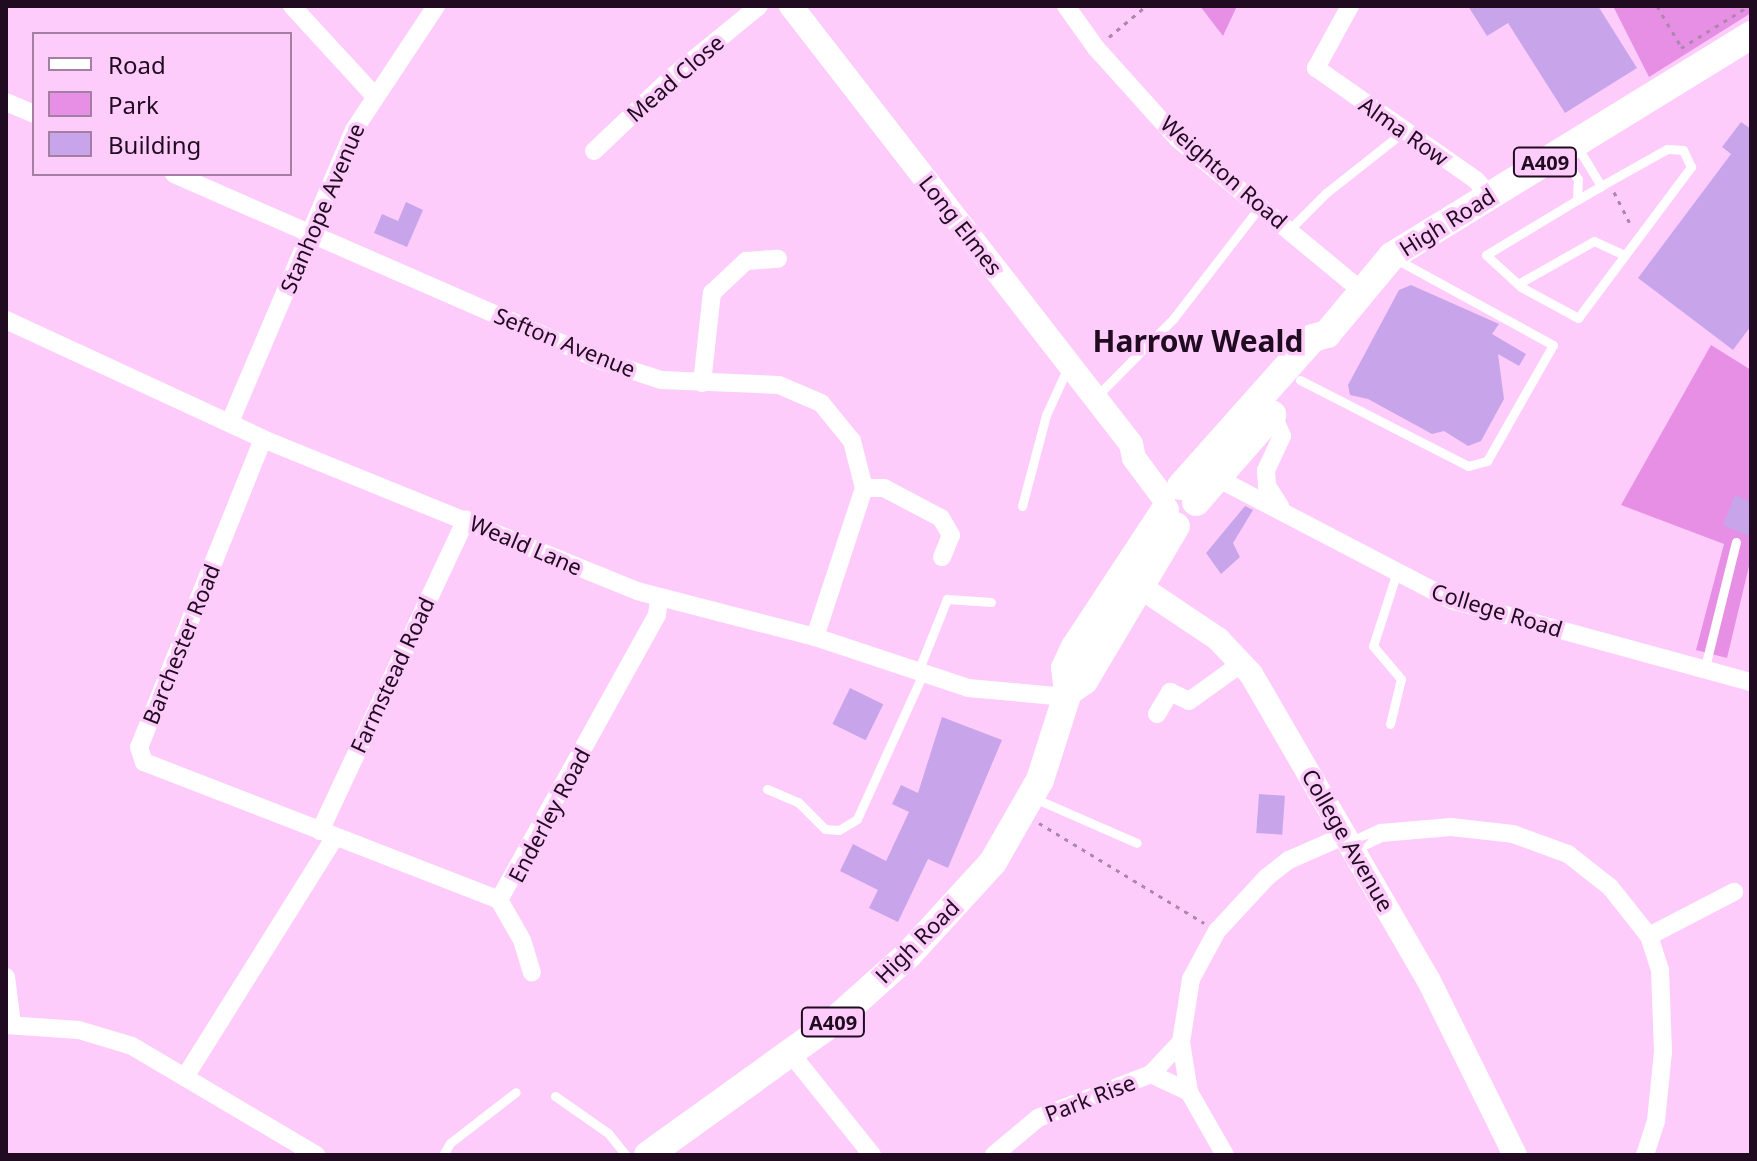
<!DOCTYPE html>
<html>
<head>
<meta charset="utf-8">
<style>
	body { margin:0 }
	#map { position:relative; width:1757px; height:1161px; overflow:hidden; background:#fdccfb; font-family:"Noto Sans",sans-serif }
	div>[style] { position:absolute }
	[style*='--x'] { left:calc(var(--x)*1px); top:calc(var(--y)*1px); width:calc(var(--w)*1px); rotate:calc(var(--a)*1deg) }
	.green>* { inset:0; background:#e78ee5 }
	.building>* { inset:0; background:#c8a5ea; transform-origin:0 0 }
	.path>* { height:3px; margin-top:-1.5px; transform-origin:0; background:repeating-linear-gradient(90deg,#ad86ac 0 4px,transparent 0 10px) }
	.lane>* { height:9px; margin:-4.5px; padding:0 4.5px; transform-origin:4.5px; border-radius:4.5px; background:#fff }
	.street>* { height:18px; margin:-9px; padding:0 9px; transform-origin:9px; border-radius:9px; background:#fff }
	.secondary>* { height:24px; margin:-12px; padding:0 12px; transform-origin:12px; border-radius:12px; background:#fff }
	.primary>* { height:28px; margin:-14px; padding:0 14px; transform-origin:14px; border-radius:14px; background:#fff }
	span { translate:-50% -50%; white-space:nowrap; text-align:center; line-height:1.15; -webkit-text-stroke:7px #fdccfb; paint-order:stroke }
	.shield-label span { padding:2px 6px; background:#fdccfb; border:2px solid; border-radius:6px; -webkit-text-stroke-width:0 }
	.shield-label { font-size:20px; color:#200b20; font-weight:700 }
	.street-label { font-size:22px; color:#200b20 }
	.district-label { font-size:30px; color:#200b20; font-weight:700 }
	.frame { position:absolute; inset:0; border:8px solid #200b20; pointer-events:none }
	.legend { position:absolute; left:32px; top:32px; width:260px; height:144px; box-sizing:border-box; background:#fdccfb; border:2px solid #a57fa3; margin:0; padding:10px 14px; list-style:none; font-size:24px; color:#200b20 }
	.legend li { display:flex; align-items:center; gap:16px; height:40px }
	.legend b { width:40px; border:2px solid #a57fa3 }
</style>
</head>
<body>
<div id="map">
	<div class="green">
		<i style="clip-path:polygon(1200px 6px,1237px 6px,1223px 36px)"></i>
		<i style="clip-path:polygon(1613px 6px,1751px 6px,1751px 13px,1649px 77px)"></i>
		<i style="clip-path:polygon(1711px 345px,1751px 370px,1751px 558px,1727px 658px,1696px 650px,1724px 544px,1621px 505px)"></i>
	</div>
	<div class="building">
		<i style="clip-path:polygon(1468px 6px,1598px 6px,1637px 68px,1565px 113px,1508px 23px,1487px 36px)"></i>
		<i style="clip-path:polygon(1741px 122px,1751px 129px,1751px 326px,1733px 350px,1638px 278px,1731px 154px,1722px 147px)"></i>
		<i style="clip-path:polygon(406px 202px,423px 210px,407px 247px,374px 233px,382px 214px,398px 221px)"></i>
		<i style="clip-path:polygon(1411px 285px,1499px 324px,1492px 334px,1526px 354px,1519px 366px,1498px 354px,1504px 399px,1481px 441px,1468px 446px,1444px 431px,1432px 434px,1368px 399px,1350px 395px,1348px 385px,1399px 290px)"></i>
		<i style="clip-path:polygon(1735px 495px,1751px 502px,1751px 537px,1723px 525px)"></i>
		<i style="clip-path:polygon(1245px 506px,1253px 510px,1233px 543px,1240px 557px,1221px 574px,1206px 553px)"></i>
		<i style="left:850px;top:688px;width:37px;height:40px;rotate:26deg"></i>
		<i style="clip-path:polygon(942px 717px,1002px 740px,948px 868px,928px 859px,898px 922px,869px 908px,878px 890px,840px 871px,853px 844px,886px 861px,909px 812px,892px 804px,901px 785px,918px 793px)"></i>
		<i style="left:1259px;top:794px;width:26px;height:39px;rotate:4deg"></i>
	</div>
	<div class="path">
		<i style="--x:1657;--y:6;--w:49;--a:59.2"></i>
		<i style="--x:1109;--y:37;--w:48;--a:-40"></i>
		<i style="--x:1681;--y:48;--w:80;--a:-31.7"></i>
		<i style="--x:1614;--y:192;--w:39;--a:63"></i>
		<i style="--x:1039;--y:823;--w:193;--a:31.2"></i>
	</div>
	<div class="lane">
		<i style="--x:1562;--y:157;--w:27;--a:54"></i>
		<i style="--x:1578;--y:179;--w:21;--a:93"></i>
		<i style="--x:1577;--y:200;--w:106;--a:148.9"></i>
		<i style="--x:1486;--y:255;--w:47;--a:42.4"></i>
		<i style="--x:1521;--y:287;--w:65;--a:28.5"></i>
		<i style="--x:1578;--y:318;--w:189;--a:-53.2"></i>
		<i style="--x:1691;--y:167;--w:19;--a:-115"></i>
		<i style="--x:1683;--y:150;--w:16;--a:-176"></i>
		<i style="--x:1667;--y:149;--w:76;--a:150.7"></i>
		<i style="--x:1601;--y:186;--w:47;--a:-121"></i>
		<i style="--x:1577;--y:200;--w:28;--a:-30"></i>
		<i style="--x:1290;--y:229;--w:51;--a:-45"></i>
		<i style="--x:1326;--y:193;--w:97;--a:-38.3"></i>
		<i style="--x:1518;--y:284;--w:87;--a:-29.5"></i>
		<i style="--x:1594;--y:241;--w:33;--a:25"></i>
		<i style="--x:1300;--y:380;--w:189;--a:27.1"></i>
		<i style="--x:1468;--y:466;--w:20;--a:-15"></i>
		<i style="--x:1487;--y:461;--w:133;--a:-60.4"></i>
		<i style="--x:1553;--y:345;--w:177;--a:-151.3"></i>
		<i style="--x:1097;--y:396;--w:108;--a:-45.4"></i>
		<i style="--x:1173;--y:319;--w:144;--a:-52.3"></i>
		<i style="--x:1022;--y:506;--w:94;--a:-75.2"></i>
		<i style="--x:1046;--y:415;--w:53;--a:-65.4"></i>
		<i style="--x:1704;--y:671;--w:133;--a:-76.1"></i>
		<i style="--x:917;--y:674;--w:81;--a:-68.2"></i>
		<i style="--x:947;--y:599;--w:44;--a:3.9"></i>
		<i style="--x:1390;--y:724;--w:46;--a:-76.3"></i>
		<i style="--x:1401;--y:679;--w:43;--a:-130.3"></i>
		<i style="--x:1373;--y:646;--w:75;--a:-72.1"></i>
		<i style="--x:767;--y:789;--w:34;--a:23"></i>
		<i style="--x:798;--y:802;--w:38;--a:45"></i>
		<i style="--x:825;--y:829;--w:14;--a:4"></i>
		<i style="--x:839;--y:830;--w:21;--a:-31"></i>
		<i style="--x:857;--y:819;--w:157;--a:-65.6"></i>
		<i style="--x:1034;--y:798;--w:112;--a:23.6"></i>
		<i style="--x:555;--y:1096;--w:65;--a:34.9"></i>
		<i style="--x:608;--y:1133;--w:28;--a:51"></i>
		<i style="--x:443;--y:1155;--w:14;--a:-60"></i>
		<i style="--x:450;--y:1143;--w:83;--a:-37.7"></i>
	</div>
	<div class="street">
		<i style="--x:292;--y:6;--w:120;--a:47.4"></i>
		<i style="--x:1066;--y:6;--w:52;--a:54.5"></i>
		<i style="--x:1096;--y:48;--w:122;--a:48"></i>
		<i style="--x:1178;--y:139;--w:239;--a:39.6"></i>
		<i style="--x:1350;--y:6;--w:71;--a:118.7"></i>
		<i style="--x:1316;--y:68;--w:195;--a:35"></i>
		<i style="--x:1476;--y:180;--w:20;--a:49"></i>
		<i style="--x:6;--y:102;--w:30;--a:23"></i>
		<i style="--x:594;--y:151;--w:108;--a:-43.5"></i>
		<i style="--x:672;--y:77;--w:112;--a:-39.2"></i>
		<i style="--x:174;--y:174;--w:468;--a:23.6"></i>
		<i style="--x:603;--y:361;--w:61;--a:18.1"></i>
		<i style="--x:661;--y:380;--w:118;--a:2.4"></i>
		<i style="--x:779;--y:385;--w:46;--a:23.2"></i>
		<i style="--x:821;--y:403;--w:49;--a:50.8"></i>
		<i style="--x:852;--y:441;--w:49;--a:75.7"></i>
		<i style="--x:864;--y:488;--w:157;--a:108.2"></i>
		<i style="--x:6;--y:320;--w:283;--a:24.8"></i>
		<i style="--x:263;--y:439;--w:404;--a:22.1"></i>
		<i style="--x:637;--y:591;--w:184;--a:14.5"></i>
		<i style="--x:815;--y:637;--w:161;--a:18.4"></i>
		<i style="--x:968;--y:688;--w:99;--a:5.2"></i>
		<i style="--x:702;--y:383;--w:91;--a:-83.7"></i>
		<i style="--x:712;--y:293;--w:47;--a:-43.3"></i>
		<i style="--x:746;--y:261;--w:32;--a:-4"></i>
		<i style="--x:1270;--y:408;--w:30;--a:67"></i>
		<i style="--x:1282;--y:436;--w:38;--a:115"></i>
		<i style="--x:1266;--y:471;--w:15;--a:86"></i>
		<i style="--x:1267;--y:486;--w:24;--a:57"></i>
		<i style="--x:230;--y:422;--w:317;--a:-67"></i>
		<i style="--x:354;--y:130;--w:149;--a:-56.5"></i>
		<i style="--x:263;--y:439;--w:332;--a:111.9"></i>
		<i style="--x:139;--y:747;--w:16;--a:72"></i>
		<i style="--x:144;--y:762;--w:381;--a:21.2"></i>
		<i style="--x:499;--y:900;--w:326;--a:-61"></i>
		<i style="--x:657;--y:615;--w:16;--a:-83"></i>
		<i style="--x:1217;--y:478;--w:264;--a:27.5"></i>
		<i style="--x:1451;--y:600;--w:311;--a:15.3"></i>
		<i style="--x:864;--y:488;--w:20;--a:0"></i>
		<i style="--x:884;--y:488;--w:64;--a:27.8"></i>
		<i style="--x:941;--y:518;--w:20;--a:60"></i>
		<i style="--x:951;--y:535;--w:24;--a:112"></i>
		<i style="--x:1157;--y:714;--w:26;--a:-59"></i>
		<i style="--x:1170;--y:692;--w:21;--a:25"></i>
		<i style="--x:1189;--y:701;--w:65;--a:-35.6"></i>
		<i style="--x:320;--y:831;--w:344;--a:-64.9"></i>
		<i style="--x:1353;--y:846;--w:31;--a:-25"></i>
		<i style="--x:1381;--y:833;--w:70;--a:-4.9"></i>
		<i style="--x:1451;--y:827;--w:62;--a:6.4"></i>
		<i style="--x:1513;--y:834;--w:59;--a:20"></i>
		<i style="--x:1568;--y:854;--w:53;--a:38.2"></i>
		<i style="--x:1610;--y:887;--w:63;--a:51.5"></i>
		<i style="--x:1649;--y:936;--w:36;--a:72"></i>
		<i style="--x:1660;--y:970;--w:82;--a:87.9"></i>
		<i style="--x:1663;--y:1052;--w:69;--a:95.8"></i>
		<i style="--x:1656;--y:1121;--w:36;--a:108"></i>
		<i style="--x:499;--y:900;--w:46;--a:60.1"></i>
		<i style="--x:522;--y:940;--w:34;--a:73"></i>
		<i style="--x:1649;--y:936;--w:96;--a:-27.4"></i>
		<i style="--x:6;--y:977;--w:47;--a:82.7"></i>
		<i style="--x:6;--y:1025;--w:73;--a:3.9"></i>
		<i style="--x:79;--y:1030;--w:55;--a:16.8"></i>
		<i style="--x:132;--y:1046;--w:214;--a:30.6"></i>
		<i style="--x:792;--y:1055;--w:128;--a:51.3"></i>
		<i style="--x:1151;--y:1074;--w:42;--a:25.3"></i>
		<i style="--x:185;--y:1077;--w:283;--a:-58"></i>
		<i style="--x:994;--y:1155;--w:57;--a:-40.1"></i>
		<i style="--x:1038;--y:1118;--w:121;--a:-21.3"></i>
		<i style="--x:1151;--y:1074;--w:44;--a:-46.8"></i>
		<i style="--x:1225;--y:1155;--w:73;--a:-119.7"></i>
		<i style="--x:1189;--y:1092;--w:51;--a:-99.1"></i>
		<i style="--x:1181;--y:1042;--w:64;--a:-81"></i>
		<i style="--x:1191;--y:979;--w:55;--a:-61.6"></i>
		<i style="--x:1217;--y:931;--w:74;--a:-47.2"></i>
		<i style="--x:1267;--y:877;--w:28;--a:-38"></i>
		<i style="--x:1289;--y:860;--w:62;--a:-23.7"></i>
	</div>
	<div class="secondary">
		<i style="--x:791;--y:6;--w:554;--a:52.18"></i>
		<i style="--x:1131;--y:444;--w:14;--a:78"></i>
		<i style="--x:1134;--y:458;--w:49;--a:53.4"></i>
		<i style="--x:1124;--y:576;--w:113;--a:33.8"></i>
		<i style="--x:1218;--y:639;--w:48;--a:46.7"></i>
		<i style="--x:1251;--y:674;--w:353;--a:59.9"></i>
		<i style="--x:1428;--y:979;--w:196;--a:63.7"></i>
	</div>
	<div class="primary">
		<i style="--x:1181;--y:486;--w:198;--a:-48.3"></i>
		<i style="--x:1313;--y:338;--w:15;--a:-16"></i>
		<i style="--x:1327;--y:334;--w:102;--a:-50.2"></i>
		<i style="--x:1392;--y:256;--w:422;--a:-31.6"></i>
		<i style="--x:1196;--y:502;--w:116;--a:-48.9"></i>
		<i style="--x:1068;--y:692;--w:19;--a:-35"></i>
		<i style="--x:1084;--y:681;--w:180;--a:-59.3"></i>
		<i style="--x:648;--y:1155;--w:228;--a:-35.7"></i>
		<i style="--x:833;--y:1022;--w:102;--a:-41.8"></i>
		<i style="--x:909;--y:954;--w:125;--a:-47.6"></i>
		<i style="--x:993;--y:862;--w:95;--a:-60.2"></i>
		<i style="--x:1040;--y:780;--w:92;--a:-72.3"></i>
		<i style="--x:1068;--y:692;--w:24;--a:-97"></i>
		<i style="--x:1065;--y:668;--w:23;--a:-65"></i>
		<i style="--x:1075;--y:647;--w:164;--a:-56.7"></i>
	</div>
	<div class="shield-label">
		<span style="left:1545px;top:162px">A409</span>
		<span style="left:833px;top:1022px">A409</span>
	</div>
	<div class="street-label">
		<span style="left:675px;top:78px;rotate:-41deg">Mead Close</span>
		<span style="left:1404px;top:131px;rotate:35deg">Alma Row</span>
		<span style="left:1224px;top:172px;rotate:41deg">Weighton Road</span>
		<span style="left:322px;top:208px;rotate:-67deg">Stanhope Avenue</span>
		<span style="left:1447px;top:222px;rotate:-32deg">High Road</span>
		<span style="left:961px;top:225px;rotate:52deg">Long Elmes</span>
		<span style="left:565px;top:342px;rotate:22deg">Sefton Avenue</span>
		<span style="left:526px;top:545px;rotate:23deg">Weald Lane</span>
		<span style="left:1497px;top:610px;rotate:17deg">College Road</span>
		<span style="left:181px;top:644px;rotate:-68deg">Barchester Road</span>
		<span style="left:392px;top:675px;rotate:-65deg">Farmstead Road</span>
		<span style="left:549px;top:815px;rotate:-62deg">Enderley Road</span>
		<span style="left:1348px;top:840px;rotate:60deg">College Avenue</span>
		<span style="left:917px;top:941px;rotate:-45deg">High Road</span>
		<span style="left:1090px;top:1098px;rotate:-21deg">Park Rise</span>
	</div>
	<div class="district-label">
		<span style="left:1198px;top:341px">Harrow Weald</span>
	</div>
	<div class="frame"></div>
	<ul class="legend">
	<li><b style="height:10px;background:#fff"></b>Road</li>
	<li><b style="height:22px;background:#e78ee5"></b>Park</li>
	<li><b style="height:22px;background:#c8a5ea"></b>Building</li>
	</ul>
</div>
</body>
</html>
